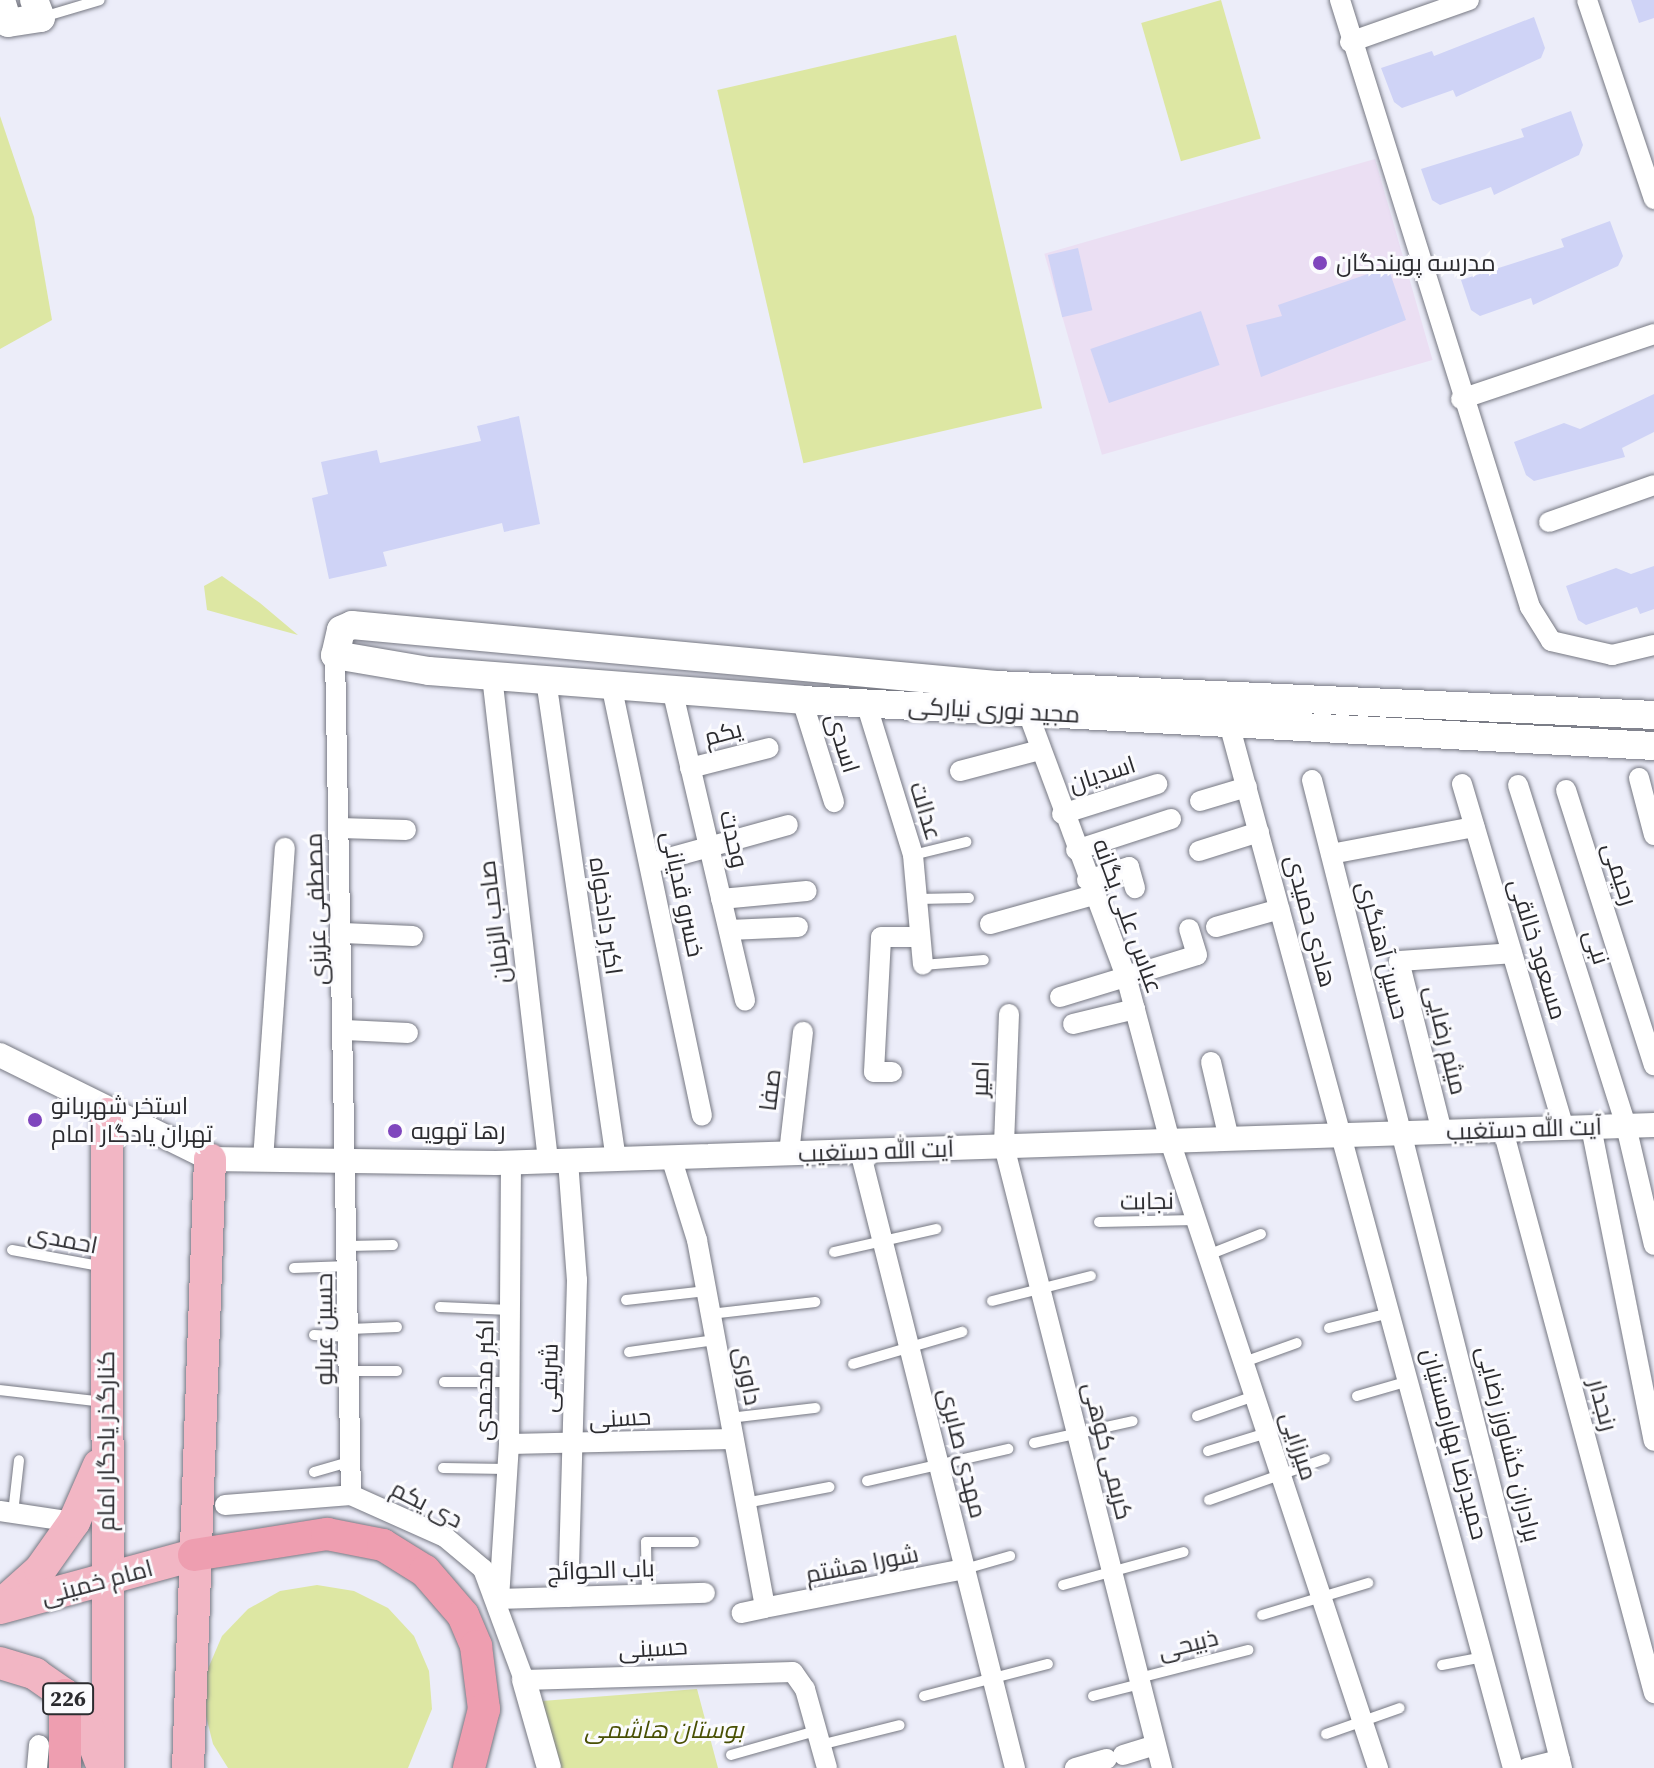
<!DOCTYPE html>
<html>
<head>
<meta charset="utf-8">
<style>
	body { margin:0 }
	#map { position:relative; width:1654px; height:1768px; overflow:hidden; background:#ecedf9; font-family:"Source Serif 4",Cairo,serif }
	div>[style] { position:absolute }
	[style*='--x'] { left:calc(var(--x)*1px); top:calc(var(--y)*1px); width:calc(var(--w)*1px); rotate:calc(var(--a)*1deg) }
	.education>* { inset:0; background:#ebdff3; transform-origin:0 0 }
	.green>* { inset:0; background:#dde7a3; transform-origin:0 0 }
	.building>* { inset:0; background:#cfd3f6; transform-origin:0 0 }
	.roads { filter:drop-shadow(0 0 2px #767882) drop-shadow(0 0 2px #767882) }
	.service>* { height:10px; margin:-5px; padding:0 5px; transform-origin:5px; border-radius:5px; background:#fff }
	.minor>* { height:20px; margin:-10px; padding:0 10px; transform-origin:10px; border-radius:10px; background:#fff }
	.tertiary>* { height:24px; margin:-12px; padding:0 12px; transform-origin:12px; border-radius:12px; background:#fff }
	.secondary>* { height:28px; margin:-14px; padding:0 14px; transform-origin:14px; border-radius:14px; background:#fff }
	.primary>* { height:32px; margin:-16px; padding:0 16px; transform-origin:16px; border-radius:16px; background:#f2b6c4 }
	.trunk>* { height:32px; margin:-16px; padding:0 16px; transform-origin:16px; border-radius:16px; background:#ee9eb0 }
	.dots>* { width:22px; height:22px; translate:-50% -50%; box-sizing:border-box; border:4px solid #fbfbfe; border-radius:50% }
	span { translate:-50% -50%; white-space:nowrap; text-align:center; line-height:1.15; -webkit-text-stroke:6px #fbfbfe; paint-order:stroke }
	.shield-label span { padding:2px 6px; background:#fbfbfe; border:2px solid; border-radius:6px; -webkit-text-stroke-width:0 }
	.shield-label { font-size:22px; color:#2b2b2f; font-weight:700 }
	.poi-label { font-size:24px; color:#2b2b2f }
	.left { translate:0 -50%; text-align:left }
	.street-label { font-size:24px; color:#2b2b2f }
	.park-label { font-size:24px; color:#484f03; font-style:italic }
</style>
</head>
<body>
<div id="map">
	<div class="education">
		<i style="left:1375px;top:159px;width:209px;height:344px;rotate:74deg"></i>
	</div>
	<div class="green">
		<i style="left:1221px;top:0;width:144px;height:83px;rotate:74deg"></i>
		<i style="left:956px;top:35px;width:383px;height:245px;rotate:77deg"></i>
		<i style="clip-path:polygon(0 116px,34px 217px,52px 320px,0 349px)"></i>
		<i style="clip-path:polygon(222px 576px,260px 603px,298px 635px,207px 610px,204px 586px)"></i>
		<i style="clip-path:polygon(317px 1585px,354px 1591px,388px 1608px,414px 1636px,429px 1671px,432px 1709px,408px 1768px,228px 1768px,213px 1744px,204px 1708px,207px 1671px,222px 1636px,248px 1609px,280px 1591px)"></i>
		<i style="clip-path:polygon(697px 1689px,718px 1768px,561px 1768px,542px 1701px)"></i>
	</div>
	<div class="building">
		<i style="clip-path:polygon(1631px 0,1654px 0,1654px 18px,1639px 23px)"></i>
		<i style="clip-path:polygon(1534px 17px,1545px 48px,1541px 58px,1456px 97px,1453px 90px,1402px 108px,1394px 102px,1381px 68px,1432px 51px,1434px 56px)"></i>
		<i style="clip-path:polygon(1571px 111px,1583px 145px,1579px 155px,1494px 195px,1491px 187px,1440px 205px,1432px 200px,1421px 169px,1524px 137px,1521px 129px)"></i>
		<i style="clip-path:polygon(1610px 221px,1623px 256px,1618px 266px,1533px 305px,1531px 298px,1480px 316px,1471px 310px,1461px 280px,1564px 247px,1561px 239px)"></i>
		<i style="left:1078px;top:248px;width:64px;height:31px;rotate:77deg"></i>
		<i style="clip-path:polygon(1388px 267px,1406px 320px,1261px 377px,1246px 325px,1282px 316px,1278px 305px)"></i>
		<i style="left:1201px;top:311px;width:57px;height:117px;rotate:71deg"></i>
		<i style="clip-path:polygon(1654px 394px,1654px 432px,1622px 448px,1625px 457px,1534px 481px,1526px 475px,1514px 442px,1564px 423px,1580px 429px)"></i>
		<i style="clip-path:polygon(519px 416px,540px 524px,504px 532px,502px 523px,383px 552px,387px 566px,329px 579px,312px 498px,328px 494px,321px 462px,377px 450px,380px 463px,481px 441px,477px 426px)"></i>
		<i style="clip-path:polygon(1654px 566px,1654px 609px,1640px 614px,1637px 607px,1586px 625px,1578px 620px,1566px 586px,1616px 568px,1631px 574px)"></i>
	</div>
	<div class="roads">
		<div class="service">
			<i style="--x:43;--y:17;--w:59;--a:-16.6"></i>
			<i style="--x:913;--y:855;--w:55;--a:-13.8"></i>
			<i style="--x:917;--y:899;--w:52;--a:-1.1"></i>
			<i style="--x:923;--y:965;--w:61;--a:-4.7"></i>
			<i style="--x:1099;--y:1222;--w:97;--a:-1.2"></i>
			<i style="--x:349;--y:1246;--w:44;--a:-1.3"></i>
			<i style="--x:12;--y:1250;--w:95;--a:10.4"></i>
			<i style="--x:834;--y:1252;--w:105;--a:-12.7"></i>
			<i style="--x:1208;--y:1255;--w:57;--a:-21.6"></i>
			<i style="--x:294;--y:1268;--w:54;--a:-2.1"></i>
			<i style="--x:626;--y:1300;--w:81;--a:-6.4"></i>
			<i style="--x:992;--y:1301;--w:102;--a:-14.2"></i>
			<i style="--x:440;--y:1307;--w:70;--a:2.5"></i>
			<i style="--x:710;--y:1314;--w:106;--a:-6.5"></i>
			<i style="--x:1329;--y:1328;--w:63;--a:-13.8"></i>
			<i style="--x:350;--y:1329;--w:47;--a:-2.4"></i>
			<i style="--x:314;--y:1335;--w:36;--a:3"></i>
			<i style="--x:629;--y:1352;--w:87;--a:-7.9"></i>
			<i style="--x:1244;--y:1362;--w:56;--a:-19.7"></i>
			<i style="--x:853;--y:1364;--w:114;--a:-16.4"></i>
			<i style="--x:350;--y:1371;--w:47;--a:0"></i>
			<i style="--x:444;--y:1382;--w:66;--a:0"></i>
			<i style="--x:0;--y:1390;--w:104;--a:6.6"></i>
			<i style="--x:1357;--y:1396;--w:54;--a:-16.1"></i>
			<i style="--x:1197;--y:1416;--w:60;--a:-19.3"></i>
			<i style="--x:730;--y:1418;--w:86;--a:-6.7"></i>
			<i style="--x:1034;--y:1443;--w:101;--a:-12.5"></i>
			<i style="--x:1208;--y:1451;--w:62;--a:-17"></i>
			<i style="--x:443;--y:1468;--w:64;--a:0.9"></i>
			<i style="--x:314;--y:1472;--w:37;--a:-16"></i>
			<i style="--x:867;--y:1481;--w:145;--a:-12.8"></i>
			<i style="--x:1209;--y:1500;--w:123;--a:-19.5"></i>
			<i style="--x:745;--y:1503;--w:86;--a:-10.7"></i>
			<i style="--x:13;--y:1513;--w:53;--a:-83.5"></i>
			<i style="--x:965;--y:1569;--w:47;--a:-16.1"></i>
			<i style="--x:1063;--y:1585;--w:125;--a:-15.3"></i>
			<i style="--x:647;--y:1595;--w:53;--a:-91.1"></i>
			<i style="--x:646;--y:1542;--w:48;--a:0"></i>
			<i style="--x:1262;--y:1615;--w:111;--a:-16.8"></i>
			<i style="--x:1442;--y:1665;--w:43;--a:-10.8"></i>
			<i style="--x:1139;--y:1678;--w:113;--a:-14.4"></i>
			<i style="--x:924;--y:1696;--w:128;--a:-14.5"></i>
			<i style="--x:1093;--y:1696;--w:49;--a:-14.3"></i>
			<i style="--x:1326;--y:1734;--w:78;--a:-19.4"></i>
			<i style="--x:820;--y:1745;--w:82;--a:-14"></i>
			<i style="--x:731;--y:1755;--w:88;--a:-15.8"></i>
		</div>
		<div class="minor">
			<i style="--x:1340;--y:0;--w:636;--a:72.62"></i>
			<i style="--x:1530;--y:607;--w:40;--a:58"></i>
			<i style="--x:1551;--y:641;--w:63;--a:12.9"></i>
			<i style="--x:1612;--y:655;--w:43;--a:-13.4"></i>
			<i style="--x:1587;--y:0;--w:210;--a:71.4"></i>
			<i style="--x:1350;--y:42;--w:126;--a:-19.4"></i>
			<i style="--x:1461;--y:399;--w:204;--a:-18.6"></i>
			<i style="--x:1549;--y:522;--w:111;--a:-19.4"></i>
			<i style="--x:335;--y:655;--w:840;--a:88.91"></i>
			<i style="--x:492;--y:676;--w:489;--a:83.4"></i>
			<i style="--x:546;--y:680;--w:484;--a:81.7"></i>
			<i style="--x:611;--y:684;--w:441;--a:78.1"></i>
			<i style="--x:672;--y:689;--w:320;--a:76.8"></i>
			<i style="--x:802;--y:700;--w:107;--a:72.6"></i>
			<i style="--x:866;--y:703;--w:159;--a:72.8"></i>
			<i style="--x:913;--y:855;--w:110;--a:84.8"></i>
			<i style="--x:1028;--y:713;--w:281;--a:69.6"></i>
			<i style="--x:1126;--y:976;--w:171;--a:75.1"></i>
			<i style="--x:1170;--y:1141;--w:661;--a:71.65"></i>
			<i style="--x:1228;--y:720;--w:1086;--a:74.79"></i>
			<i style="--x:690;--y:768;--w:81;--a:-14.2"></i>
			<i style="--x:960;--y:771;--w:83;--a:-14.7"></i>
			<i style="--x:1639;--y:778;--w:59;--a:75.3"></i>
			<i style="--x:1312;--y:780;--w:1019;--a:75.8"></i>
			<i style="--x:1462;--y:784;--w:359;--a:73.5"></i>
			<i style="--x:1518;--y:785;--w:358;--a:72.4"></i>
			<i style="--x:1626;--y:1126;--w:122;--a:76.8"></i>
			<i style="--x:1566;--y:790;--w:289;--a:72.3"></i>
			<i style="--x:1200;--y:801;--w:49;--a:-16.6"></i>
			<i style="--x:1062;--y:814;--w:100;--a:-17.5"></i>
			<i style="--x:340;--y:828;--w:66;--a:1.7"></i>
			<i style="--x:1076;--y:850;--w:100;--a:-18.1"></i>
			<i style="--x:1199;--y:851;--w:63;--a:-17.6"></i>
			<i style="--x:1331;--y:854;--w:146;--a:-10.7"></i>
			<i style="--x:651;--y:863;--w:142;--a:-15.5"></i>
			<i style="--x:1087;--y:880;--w:44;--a:-17.2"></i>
			<i style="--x:1129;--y:867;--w:22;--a:74"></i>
			<i style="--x:721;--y:899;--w:86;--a:-5.3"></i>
			<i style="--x:990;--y:924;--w:107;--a:-15.7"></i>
			<i style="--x:1216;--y:927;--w:66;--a:-15.7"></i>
			<i style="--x:729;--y:930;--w:69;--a:-2.5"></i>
			<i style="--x:343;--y:933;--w:70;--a:2.5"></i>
			<i style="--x:1060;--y:997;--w:143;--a:-17"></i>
			<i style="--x:1197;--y:955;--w:27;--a:-107"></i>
			<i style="--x:1009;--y:1014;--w:132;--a:92.2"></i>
			<i style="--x:1004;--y:1146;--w:642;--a:75.75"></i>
			<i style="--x:1073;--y:1024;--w:64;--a:-13.6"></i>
			<i style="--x:345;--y:1030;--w:63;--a:2.7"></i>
			<i style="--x:1211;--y:1062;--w:79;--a:76.8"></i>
			<i style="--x:892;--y:1072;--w:18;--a:180"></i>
			<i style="--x:874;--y:1072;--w:135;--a:-87"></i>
			<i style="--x:881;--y:937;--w:39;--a:0"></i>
			<i style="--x:1591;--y:1127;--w:320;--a:78.7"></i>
			<i style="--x:1503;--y:1130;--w:583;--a:74.99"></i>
			<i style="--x:1442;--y:1132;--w:176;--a:-104.1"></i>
			<i style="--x:1399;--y:961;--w:113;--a:-4"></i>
			<i style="--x:860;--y:1151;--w:636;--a:75.9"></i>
			<i style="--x:789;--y:1153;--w:122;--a:-83.4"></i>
			<i style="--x:671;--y:1157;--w:87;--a:72.6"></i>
			<i style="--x:697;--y:1240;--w:374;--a:79.5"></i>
			<i style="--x:765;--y:1608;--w:24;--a:168"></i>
			<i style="--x:263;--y:1160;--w:313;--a:-86"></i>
			<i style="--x:568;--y:1161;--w:119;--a:85.7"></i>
			<i style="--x:577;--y:1280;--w:317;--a:91.6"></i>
			<i style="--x:511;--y:1162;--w:282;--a:90.4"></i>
			<i style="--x:509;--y:1444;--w:155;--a:93.7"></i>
			<i style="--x:499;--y:1599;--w:206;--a:-1.7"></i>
			<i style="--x:509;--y:1444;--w:224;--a:-1.3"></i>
			<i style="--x:225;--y:1505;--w:126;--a:-4.5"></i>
			<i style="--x:351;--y:1495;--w:103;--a:24.1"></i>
			<i style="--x:445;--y:1537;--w:50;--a:40.1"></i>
			<i style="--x:483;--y:1569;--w:118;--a:69.7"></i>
			<i style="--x:524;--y:1680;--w:269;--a:-1.7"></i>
			<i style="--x:793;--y:1672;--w:21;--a:55"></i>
			<i style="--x:805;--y:1689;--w:82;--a:74.4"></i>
			<i style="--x:0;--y:1511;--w:75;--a:8.5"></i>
			<i style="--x:769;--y:1607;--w:200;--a:-11"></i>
			<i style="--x:1123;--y:1755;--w:34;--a:-17"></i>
			<i style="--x:37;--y:1768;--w:23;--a:-85"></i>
			<i style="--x:1075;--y:1768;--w:33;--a:-16"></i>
			<i style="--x:1527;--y:1768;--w:34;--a:-14"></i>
		</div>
		<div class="tertiary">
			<i style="--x:0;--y:1055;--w:234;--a:26.3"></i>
			<i style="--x:210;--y:1159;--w:286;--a:0.8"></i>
			<i style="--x:496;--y:1163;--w:1159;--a:-1.88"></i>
			<i style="--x:524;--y:1680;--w:91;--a:74.1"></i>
		</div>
		<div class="secondary">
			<i style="--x:1;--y:0;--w:24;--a:73"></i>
			<i style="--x:8;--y:23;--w:33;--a:-9"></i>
			<i style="--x:41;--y:18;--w:19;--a:-111"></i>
			<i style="--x:1654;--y:715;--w:659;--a:-177.39"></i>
			<i style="--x:996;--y:685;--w:647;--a:-174.68"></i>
			<i style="--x:352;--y:625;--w:12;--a:156"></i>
			<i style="--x:341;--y:630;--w:26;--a:103"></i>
			<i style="--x:335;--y:655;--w:95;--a:9.7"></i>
			<i style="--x:429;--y:671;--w:374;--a:4.4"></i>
			<i style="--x:802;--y:700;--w:853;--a:3.09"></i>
		</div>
		<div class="primary">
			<i style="--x:107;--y:1114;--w:654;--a:89.91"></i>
			<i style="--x:1;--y:1605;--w:52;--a:-41.9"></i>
			<i style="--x:40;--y:1570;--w:59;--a:-54.7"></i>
			<i style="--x:74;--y:1522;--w:62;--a:-66.3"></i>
			<i style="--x:0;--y:1608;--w:201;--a:-15.3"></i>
			<i style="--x:0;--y:1663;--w:37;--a:17"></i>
			<i style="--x:35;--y:1674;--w:37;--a:35"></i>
			<i style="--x:65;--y:1695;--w:32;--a:51"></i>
			<i style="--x:85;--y:1720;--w:43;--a:69.4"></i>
			<i style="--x:188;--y:1768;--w:609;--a:-87.93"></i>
		</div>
		<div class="trunk">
			<i style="--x:194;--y:1555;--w:135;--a:-9"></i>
			<i style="--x:327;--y:1534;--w:57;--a:11.1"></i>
			<i style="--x:383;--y:1545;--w:49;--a:31.8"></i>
			<i style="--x:425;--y:1571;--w:58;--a:49.2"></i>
			<i style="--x:463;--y:1615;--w:34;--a:67"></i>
			<i style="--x:476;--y:1646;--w:64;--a:82.8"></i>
			<i style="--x:484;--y:1709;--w:61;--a:104.3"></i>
			<i style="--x:65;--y:1695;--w:73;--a:90"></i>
		</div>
	</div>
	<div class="dots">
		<i style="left:1320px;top:263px;background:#7f46bd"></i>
		<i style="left:35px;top:1120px;background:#7f46bd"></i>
		<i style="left:395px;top:1131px;background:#7f46bd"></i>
	</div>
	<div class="shield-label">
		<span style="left:68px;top:1699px">226</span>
	</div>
	<div class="poi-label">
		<span class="left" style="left:1336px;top:263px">مدرسه پویندگان</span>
		<span class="left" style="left:51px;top:1120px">استخر شهربانو<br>تهران یادگار امام</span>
		<span class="left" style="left:411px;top:1131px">رها تهویه</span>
	</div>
	<div class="street-label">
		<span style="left:994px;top:710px;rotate:3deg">مجید نوری نیارکی</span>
		<span style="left:723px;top:733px;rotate:-15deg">یکم</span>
		<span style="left:843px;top:743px;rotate:73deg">اسدی</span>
		<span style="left:1102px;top:774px;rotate:-18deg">اسدیان</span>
		<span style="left:926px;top:811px;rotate:73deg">عدالت</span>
		<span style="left:734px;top:839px;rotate:77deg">وحدت</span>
		<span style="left:1620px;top:874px;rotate:72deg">رحیمی</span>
		<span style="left:683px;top:894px;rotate:78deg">خسرو قدیانی</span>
		<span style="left:316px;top:909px;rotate:-92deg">مصطفی عزیزی</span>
		<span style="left:606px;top:916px;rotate:82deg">اکبر دادخواه</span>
		<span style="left:1128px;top:916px;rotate:70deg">عباس علی یگانه</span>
		<span style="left:1311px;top:921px;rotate:75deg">هادی حمیدی</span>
		<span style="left:494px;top:922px;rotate:-97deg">صاحب الزمان</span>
		<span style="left:1597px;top:947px;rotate:72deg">نبی</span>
		<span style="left:1538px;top:949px;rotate:73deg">مسعود خالقی</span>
		<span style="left:1383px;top:950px;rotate:75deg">حسین آهنگری</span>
		<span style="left:1446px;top:1040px;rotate:76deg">میثم رضایی</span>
		<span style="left:980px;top:1079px;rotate:-88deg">امیر</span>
		<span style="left:770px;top:1090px;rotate:-83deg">صفا</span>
		<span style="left:1524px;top:1129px;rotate:-2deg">آیت الله دستغیب</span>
		<span style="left:876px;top:1151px;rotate:-2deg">آیت الله دستغیب</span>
		<span style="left:1147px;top:1201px;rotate:-1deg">نجابت</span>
		<span style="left:63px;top:1239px;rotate:11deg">احمدی</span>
		<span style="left:324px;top:1329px;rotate:-90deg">حسین عربلو</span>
		<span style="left:748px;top:1376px;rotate:79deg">داوری</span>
		<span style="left:549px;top:1378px;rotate:-89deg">شریفی</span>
		<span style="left:484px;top:1380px;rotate:-89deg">اکبر محمدی</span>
		<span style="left:1603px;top:1405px;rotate:75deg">رنجدار</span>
		<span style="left:620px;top:1418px;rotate:-3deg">حسنی</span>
		<span style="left:106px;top:1441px;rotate:-90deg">کنارگذر یادگار امام</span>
		<span style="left:1455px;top:1444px;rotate:75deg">حمیدرضا بهارمستیان</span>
		<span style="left:1509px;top:1444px;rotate:76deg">برادران کشاورز رضایی</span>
		<span style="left:1299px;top:1446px;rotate:72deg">میرزایی</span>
		<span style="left:1108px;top:1451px;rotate:76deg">کریمی کوهی</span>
		<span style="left:963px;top:1453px;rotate:76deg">مهدی صابری</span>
		<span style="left:427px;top:1504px;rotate:27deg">دی یکم</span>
		<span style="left:862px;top:1564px;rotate:-11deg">شورا هشتم</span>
		<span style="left:601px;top:1570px;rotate:-2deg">باب الحوائج</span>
		<span style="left:97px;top:1582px;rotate:-15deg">امام خمینی</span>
		<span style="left:1188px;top:1644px;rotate:-14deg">ذبیحی</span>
		<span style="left:653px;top:1648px;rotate:-3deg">حسینی</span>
	</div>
	<div class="park-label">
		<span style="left:664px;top:1730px">بوستان هاشمی</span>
	</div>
</div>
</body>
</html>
